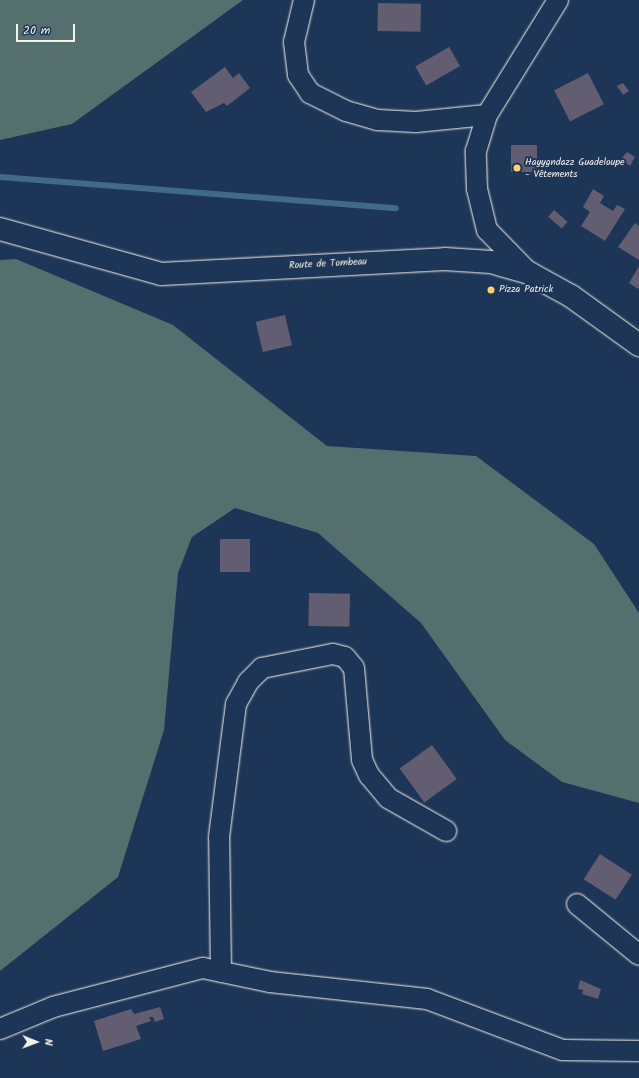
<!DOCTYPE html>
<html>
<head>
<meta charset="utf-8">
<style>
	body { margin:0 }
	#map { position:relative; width:639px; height:1078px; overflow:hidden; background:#1d3557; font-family:Kalam,sans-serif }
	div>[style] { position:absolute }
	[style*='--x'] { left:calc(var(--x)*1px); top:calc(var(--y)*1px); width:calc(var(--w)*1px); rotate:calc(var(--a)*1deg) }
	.green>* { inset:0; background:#546f6d }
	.stream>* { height:6px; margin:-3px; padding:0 3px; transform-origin:3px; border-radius:3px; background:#406a88 }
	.building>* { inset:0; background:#625d70; transform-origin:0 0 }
	.roads { filter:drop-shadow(0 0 1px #f4f1e8) drop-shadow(0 0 1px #f4f1e8) }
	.street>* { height:20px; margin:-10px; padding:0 10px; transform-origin:10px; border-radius:10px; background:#1d3557 }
	.secondary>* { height:22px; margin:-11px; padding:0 11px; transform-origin:11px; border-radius:11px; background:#1d3557 }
	.dots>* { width:11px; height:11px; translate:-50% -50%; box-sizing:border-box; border:2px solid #1d3557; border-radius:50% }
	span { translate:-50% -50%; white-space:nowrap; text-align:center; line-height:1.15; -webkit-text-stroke:4px #1d3557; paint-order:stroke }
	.poi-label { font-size:10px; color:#f4f1e8 }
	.left { translate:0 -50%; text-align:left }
	.street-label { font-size:10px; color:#f4f1e8 }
	.north { position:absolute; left:16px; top:1022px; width:40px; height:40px; -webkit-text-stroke:3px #1d3557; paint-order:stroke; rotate:91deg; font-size:11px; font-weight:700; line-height:16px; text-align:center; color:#f4f1e8 }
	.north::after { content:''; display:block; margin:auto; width:14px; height:18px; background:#f4f1e8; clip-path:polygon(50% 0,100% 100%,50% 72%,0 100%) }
	.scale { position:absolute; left:16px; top:24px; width:59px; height:18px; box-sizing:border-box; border:2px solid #f4f1e8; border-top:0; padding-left:5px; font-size:12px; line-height:14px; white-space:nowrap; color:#f4f1e8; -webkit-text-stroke:3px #1d3557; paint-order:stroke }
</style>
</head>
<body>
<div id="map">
	<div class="green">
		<i style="clip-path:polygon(0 0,243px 0,72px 124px,0 140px)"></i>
		<i style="clip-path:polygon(16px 259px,173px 325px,327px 446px,476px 456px,594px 544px,639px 613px,639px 803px,562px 782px,505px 740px,421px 623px,318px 533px,235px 508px,192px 537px,178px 573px,164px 730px,118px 877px,0 971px,0 260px)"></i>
	</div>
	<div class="stream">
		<i style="--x:0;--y:177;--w:397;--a:4.5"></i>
	</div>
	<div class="building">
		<i style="left:378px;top:3px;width:43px;height:28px;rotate:1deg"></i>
		<i style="left:449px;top:47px;width:22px;height:39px;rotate:60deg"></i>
		<i style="clip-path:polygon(225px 67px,233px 78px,239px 73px,250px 88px,227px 106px,224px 103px,206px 112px,191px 92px)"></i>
		<i style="left:588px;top:73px;width:35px;height:38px;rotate:63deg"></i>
		<i style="clip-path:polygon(623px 83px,629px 91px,623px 95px,617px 86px)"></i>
		<i style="left:511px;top:145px;width:26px;height:27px"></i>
		<i style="clip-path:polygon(627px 152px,635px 157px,630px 166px,621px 159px)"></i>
		<i style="clip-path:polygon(593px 189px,604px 196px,600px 203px,613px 211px,617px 205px,625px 209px,605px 241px,581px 226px,590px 212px,583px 207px)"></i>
		<i style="left:554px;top:210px;width:18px;height:9px;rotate:41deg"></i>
		<i style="clip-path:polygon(635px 223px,639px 226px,639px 260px,618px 247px)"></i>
		<i style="clip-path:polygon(639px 266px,639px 287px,638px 289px,629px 283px)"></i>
		<i style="left:285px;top:315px;width:31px;height:30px;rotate:77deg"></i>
		<i style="left:220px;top:539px;width:30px;height:33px"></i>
		<i style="left:309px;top:593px;width:41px;height:33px;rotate:1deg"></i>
		<i style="left:432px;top:745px;width:42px;height:40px;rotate:54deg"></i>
		<i style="left:600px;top:854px;width:38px;height:30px;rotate:33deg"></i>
		<i style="clip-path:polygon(580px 980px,601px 989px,598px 999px,582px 994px,583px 990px,578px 989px)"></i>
		<i style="clip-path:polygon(160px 1007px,164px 1019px,155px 1022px,153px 1017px,149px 1017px,151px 1021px,136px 1026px,141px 1039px,103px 1051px,94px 1021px,131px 1009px,134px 1014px)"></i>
	</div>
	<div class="roads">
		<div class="street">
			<i style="--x:304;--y:0;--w:43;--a:103.4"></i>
			<i style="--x:294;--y:42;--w:33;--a:83"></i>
			<i style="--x:298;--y:75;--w:22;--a:56"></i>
			<i style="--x:310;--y:93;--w:40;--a:26.6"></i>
			<i style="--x:346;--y:111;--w:33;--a:16"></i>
			<i style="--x:378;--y:120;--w:38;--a:3"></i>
			<i style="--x:416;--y:122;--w:71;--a:-5.6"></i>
			<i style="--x:529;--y:273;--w:60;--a:-134.3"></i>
			<i style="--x:487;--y:230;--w:42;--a:-103.7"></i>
			<i style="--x:477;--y:189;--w:38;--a:-92"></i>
			<i style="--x:476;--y:151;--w:38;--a:-73"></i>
			<i style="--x:487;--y:115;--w:135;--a:-58.3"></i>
			<i style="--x:577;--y:904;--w:80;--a:39.4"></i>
			<i style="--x:221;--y:972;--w:135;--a:-90.8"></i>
			<i style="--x:219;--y:837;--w:134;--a:-82.7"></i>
			<i style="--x:236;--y:704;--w:25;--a:-61"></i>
			<i style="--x:248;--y:682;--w:20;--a:-45"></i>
			<i style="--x:262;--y:668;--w:72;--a:-11.2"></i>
			<i style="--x:333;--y:654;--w:12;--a:14"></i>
			<i style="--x:345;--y:657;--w:14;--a:51"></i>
			<i style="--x:354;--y:668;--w:92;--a:85"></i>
			<i style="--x:362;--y:760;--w:17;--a:65"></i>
			<i style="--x:369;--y:775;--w:30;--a:50"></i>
			<i style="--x:388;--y:798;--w:67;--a:29.6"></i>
			<i style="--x:0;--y:1029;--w:57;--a:-22.5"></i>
			<i style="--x:53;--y:1007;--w:155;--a:-14.6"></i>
			<i style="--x:203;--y:968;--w:68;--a:11.8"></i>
			<i style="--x:270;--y:982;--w:158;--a:6.2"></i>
			<i style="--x:427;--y:999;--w:145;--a:20.6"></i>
			<i style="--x:563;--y:1050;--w:76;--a:0.8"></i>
		</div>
		<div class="secondary">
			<i style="--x:0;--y:229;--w:167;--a:15.6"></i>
			<i style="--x:161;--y:274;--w:284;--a:-3"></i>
			<i style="--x:445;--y:259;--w:46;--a:3.7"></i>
			<i style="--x:491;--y:262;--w:40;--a:16"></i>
			<i style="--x:529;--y:273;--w:48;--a:28.7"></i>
			<i style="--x:571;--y:296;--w:84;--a:35.8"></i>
		</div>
	</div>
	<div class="dots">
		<i style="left:517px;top:168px;background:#ffd166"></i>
		<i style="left:491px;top:290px;background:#ffd166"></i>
	</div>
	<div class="poi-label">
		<span class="left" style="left:525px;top:168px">Hayygndazz Guadeloupe<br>- Vêtements</span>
		<span class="left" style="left:499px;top:290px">Pizza Patrick</span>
	</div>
	<div class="street-label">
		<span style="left:328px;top:264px;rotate:-3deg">Route de Tombeau</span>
	</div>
	<div class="north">N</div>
	<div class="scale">20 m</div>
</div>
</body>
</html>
